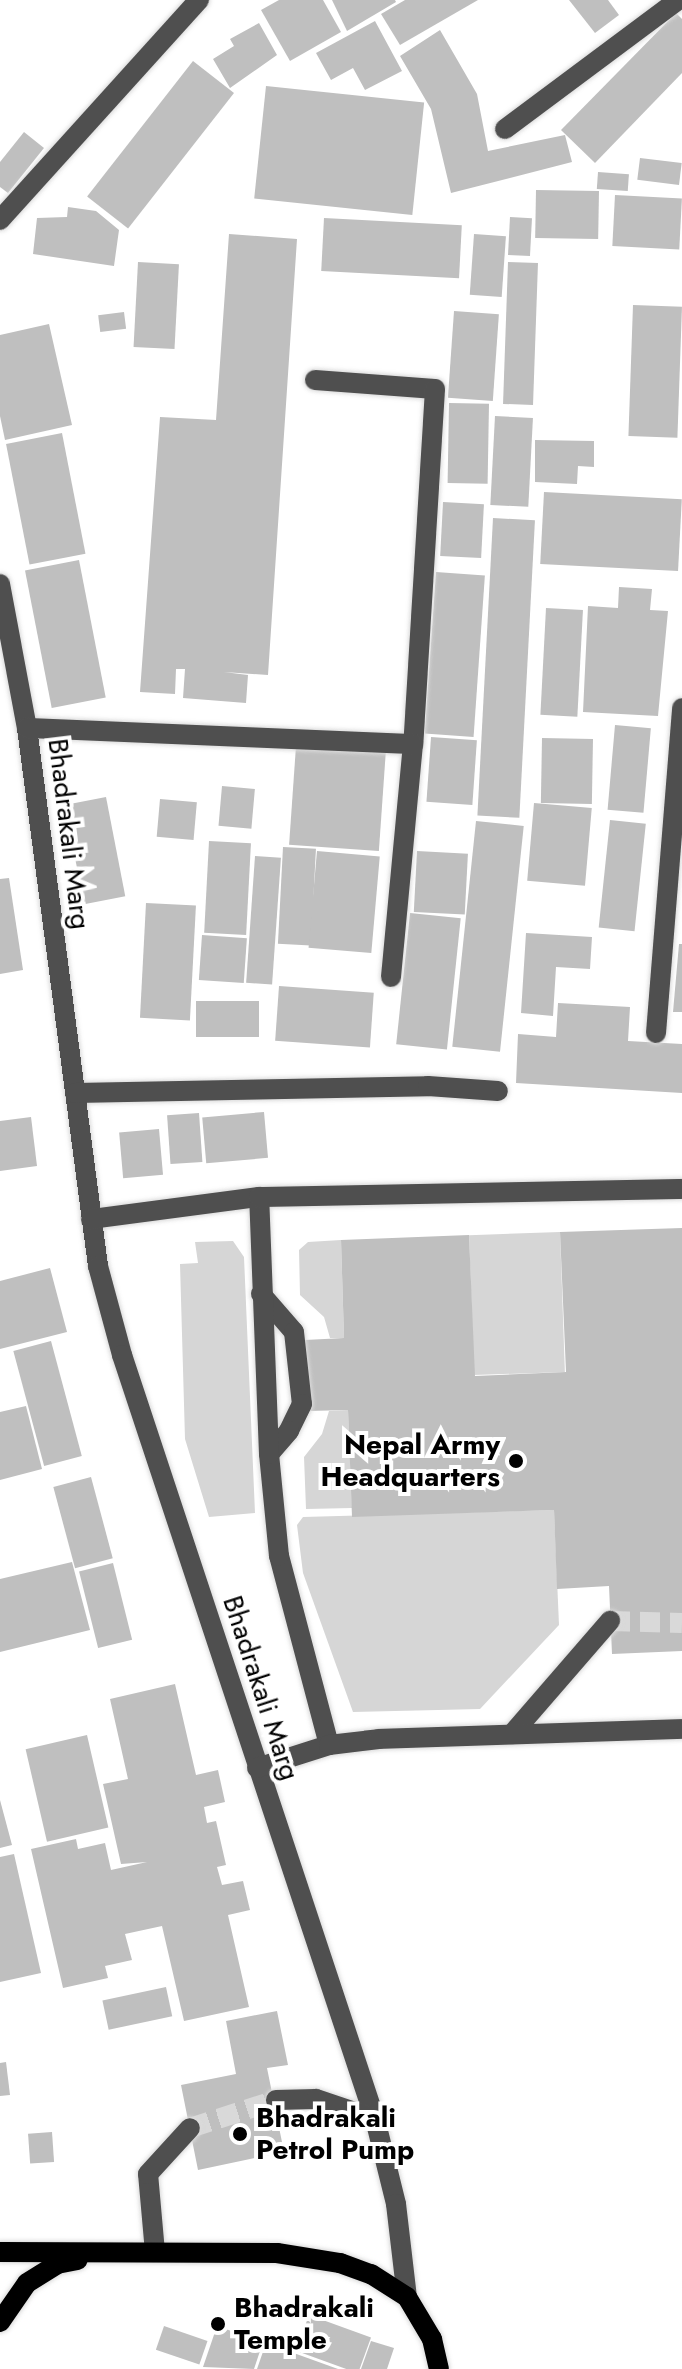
<!DOCTYPE html>
<html>
<head>
<meta charset="utf-8">
<style>
	body { margin:0 }
	#map { position:relative; width:682px; height:2369px; overflow:hidden; background:#fff; font-family:Jost,sans-serif }
	div>[style] { position:absolute }
	[style*='--x'] { left:calc(var(--x)*1px); top:calc(var(--y)*1px); width:calc(var(--w)*1px); rotate:calc(var(--a)*1deg) }
	.green>* { inset:0; background:#d6d6d6; transform-origin:0 0 }
	.building>* { inset:0; background:#bfbfbf; transform-origin:0 0 }
	.minor-tunnel>* { height:20px; margin-top:-10px; transform-origin:0; background:repeating-linear-gradient(90deg,#d9d9d9 0 20px,transparent 0 30px) }
	.roads { filter:drop-shadow(0 0 2px #dbdbdb) drop-shadow(0 0 2px #dbdbdb) }
	.minor>* { height:20px; margin:-10px; padding:0 10px; transform-origin:10px; border-radius:10px; background:#4f4f4f }
	.major>* { height:20px; margin:-10px; padding:0 10px; transform-origin:10px; border-radius:10px; background:#000 }
	.dots>* { width:22px; height:22px; translate:-50% -50%; box-sizing:border-box; border:4px solid #fff; border-radius:50% }
	span { translate:-50% -50%; white-space:nowrap; text-align:center; line-height:1.15; -webkit-text-stroke:8px #fff; paint-order:stroke }
	.street-label { font-size:28px; color:#000 }
	.poi-label { font-size:28px; color:#000; font-weight:700 }
	.right { translate:-100% -50%; text-align:right }
	.left { translate:0 -50%; text-align:left }
</style>
</head>
<body>
<div id="map">
	<div class="green">
		<i style="left:560px;top:1232px;width:140px;height:91px;rotate:88deg"></i>
		<i style="clip-path:polygon(341px 1240px,344px 1338px,330px 1338px,324px 1317px,300px 1295px,299px 1250px,308px 1242px)"></i>
		<i style="clip-path:polygon(233px 1241px,244px 1257px,255px 1513px,209px 1517px,185px 1439px,180px 1264px,198px 1263px,195px 1242px)"></i>
		<i style="clip-path:polygon(348px 1410px,352px 1508px,306px 1509px,304px 1457px,322px 1434px,329px 1411px)"></i>
		<i style="clip-path:polygon(554px 1510px,559px 1625px,480px 1709px,353px 1712px,303px 1573px,297px 1525px,303px 1517px)"></i>
	</div>
	<div class="building">
		<i style="clip-path:polygon(279px 0,323px 0,341px 32px,290px 61px,261px 10px)"></i>
		<i style="clip-path:polygon(332px 0,395px 0,396px 2px,347px 31px)"></i>
		<i style="clip-path:polygon(405px 0,478px 0,400px 45px,381px 14px)"></i>
		<i style="clip-path:polygon(569px 0,608px 0,619px 15px,595px 33px)"></i>
		<i style="clip-path:polygon(676px 13px,682px 19px,682px 73px,595px 163px,561px 130px)"></i>
		<i style="clip-path:polygon(375px 21px,402px 71px,365px 90px,353px 68px,331px 80px,316px 53px)"></i>
		<i style="clip-path:polygon(259px 23px,277px 55px,230px 88px,213px 59px,234px 46px,230px 39px)"></i>
		<i style="clip-path:polygon(440px 30px,477px 94px,488px 151px,565px 135px,572px 162px,451px 193px,431px 109px,400px 56px)"></i>
		<i style="left:193px;top:61px;width:52px;height:172px;rotate:38deg"></i>
		<i style="left:266px;top:86px;width:159px;height:113px;rotate:6deg"></i>
		<i style="clip-path:polygon(24px 132px,44px 148px,8px 193px,0 187px,0 162px)"></i>
		<i style="left:640px;top:158px;width:42px;height:22px;rotate:7deg"></i>
		<i style="left:598px;top:172px;width:31px;height:17px;rotate:4deg"></i>
		<i style="left:536px;top:190px;width:63px;height:48px;rotate:1deg"></i>
		<i style="left:615px;top:195px;width:67px;height:51px;rotate:3deg"></i>
		<i style="clip-path:polygon(68px 207px,96px 211px,119px 230px,114px 266px,33px 254px,37px 218px,67px 217px)"></i>
		<i style="left:510px;top:217px;width:22px;height:38px;rotate:3deg"></i>
		<i style="left:324px;top:218px;width:138px;height:53px;rotate:3deg"></i>
		<i style="clip-path:polygon(229px 234px,297px 239px,268px 675px,224px 672px,248px 675px,246px 703px,183px 698px,185px 669px,176px 669px,175px 694px,140px 692px,160px 417px,216px 420px)"></i>
		<i style="left:474px;top:234px;width:32px;height:61px;rotate:4deg"></i>
		<i style="left:138px;top:262px;width:41px;height:85px;rotate:3deg"></i>
		<i style="left:508px;top:262px;width:30px;height:142px;rotate:2deg"></i>
		<i style="left:633px;top:305px;width:49px;height:131px;rotate:2deg"></i>
		<i style="left:454px;top:311px;width:45px;height:87px;rotate:4deg"></i>
		<i style="left:124px;top:312px;width:17px;height:26px;rotate:83deg"></i>
		<i style="clip-path:polygon(49px 324px,72px 425px,5px 440px,0 416px,0 335px)"></i>
		<i style="left:449px;top:403px;width:40px;height:80px;rotate:1deg"></i>
		<i style="left:495px;top:416px;width:38px;height:89px;rotate:3deg"></i>
		<i style="left:62px;top:433px;width:123px;height:57px;rotate:79deg"></i>
		<i style="clip-path:polygon(535px 440px,594px 441px,594px 467px,578px 466px,577px 484px,535px 482px)"></i>
		<i style="left:544px;top:492px;width:138px;height:72px;rotate:3deg"></i>
		<i style="left:443px;top:502px;width:41px;height:54px;rotate:3deg"></i>
		<i style="left:493px;top:518px;width:42px;height:298px;rotate:3deg"></i>
		<i style="left:79px;top:560px;width:140px;height:55px;rotate:79deg"></i>
		<i style="left:436px;top:572px;width:49px;height:162px;rotate:4deg"></i>
		<i style="clip-path:polygon(619px 587px,652px 589px,650px 610px,668px 611px,658px 716px,583px 712px,588px 606px,618px 608px)"></i>
		<i style="left:546px;top:608px;width:37px;height:107px;rotate:3deg"></i>
		<i style="left:615px;top:725px;width:36px;height:85px;rotate:5deg"></i>
		<i style="left:431px;top:737px;width:46px;height:65px;rotate:4deg"></i>
		<i style="left:542px;top:738px;width:51px;height:65px;rotate:1deg"></i>
		<i style="left:296px;top:746px;width:90px;height:99px;rotate:4deg"></i>
		<i style="left:222px;top:786px;width:33px;height:40px;rotate:5deg"></i>
		<i style="left:106px;top:797px;width:101px;height:42px;rotate:79deg"></i>
		<i style="left:160px;top:799px;width:37px;height:38px;rotate:5deg"></i>
		<i style="left:534px;top:803px;width:58px;height:78px;rotate:5deg"></i>
		<i style="left:610px;top:820px;width:36px;height:108px;rotate:6deg"></i>
		<i style="left:476px;top:821px;width:48px;height:227px;rotate:6deg"></i>
		<i style="left:209px;top:841px;width:42px;height:92px;rotate:3deg"></i>
		<i style="left:283px;top:847px;width:33px;height:97px;rotate:3deg"></i>
		<i style="left:317px;top:851px;width:63px;height:97px;rotate:5deg"></i>
		<i style="left:417px;top:851px;width:51px;height:61px;rotate:3deg"></i>
		<i style="left:255px;top:856px;width:26px;height:127px;rotate:4deg"></i>
		<i style="clip-path:polygon(9px 878px,23px 970px,0 974px,0 879px)"></i>
		<i style="left:146px;top:903px;width:50px;height:115px;rotate:3deg"></i>
		<i style="left:410px;top:913px;width:51px;height:132px;rotate:6deg"></i>
		<i style="clip-path:polygon(526px 933px,592px 937px,590px 969px,556px 967px,553px 1016px,521px 1013px)"></i>
		<i style="left:202px;top:935px;width:45px;height:45px;rotate:4deg"></i>
		<i style="clip-path:polygon(679px 944px,682px 944px,682px 1012px,673px 1012px)"></i>
		<i style="left:279px;top:986px;width:95px;height:55px;rotate:4deg"></i>
		<i style="left:196px;top:1001px;width:63px;height:36px"></i>
		<i style="clip-path:polygon(558px 1003px,630px 1007px,628px 1041px,682px 1044px,682px 1093px,516px 1083px,518px 1034px,556px 1037px)"></i>
		<i style="left:264px;top:1112px;width:46px;height:62px;rotate:85deg"></i>
		<i style="left:199px;top:1113px;width:49px;height:32px;rotate:86deg"></i>
		<i style="clip-path:polygon(31px 1117px,37px 1166px,0 1171px,0 1121px)"></i>
		<i style="left:159px;top:1129px;width:46px;height:40px;rotate:85deg"></i>
		<i style="clip-path:polygon(682px 1228px,682px 1651px,612px 1654px,609px 1586px,557px 1589px,554px 1510px,352px 1517px,348px 1410px,308px 1411px,305px 1347px,305px 1340px,344px 1338px,341px 1240px,469px 1235px,475px 1376px,566px 1372px,560px 1232px)"></i>
		<i style="clip-path:polygon(50px 1268px,67px 1332px,0 1349px,0 1281px)"></i>
		<i style="left:51px;top:1341px;width:119px;height:39px;rotate:75deg"></i>
		<i style="clip-path:polygon(26px 1406px,42px 1469px,0 1480px,0 1412px)"></i>
		<i style="left:91px;top:1477px;width:84px;height:39px;rotate:75deg"></i>
		<i style="clip-path:polygon(72px 1562px,90px 1630px,0 1652px,0 1579px)"></i>
		<i style="left:113px;top:1563px;width:79px;height:35px;rotate:76deg"></i>
		<i style="clip-path:polygon(175px 1684px,196px 1775px,218px 1770px,225px 1802px,204px 1807px,207px 1823px,216px 1821px,226px 1865px,217px 1867px,222px 1885px,243px 1881px,250px 1910px,228px 1915px,249px 2007px,184px 2021px,162px 1926px,125px 1934px,132px 1960px,105px 1966px,108px 1978px,63px 1988px,31px 1849px,76px 1839px,78px 1849px,105px 1843px,111px 1870px,147px 1862px,121px 1864px,103px 1784px,128px 1779px,110px 1699px)"></i>
		<i style="left:87px;top:1735px;width:95px;height:63px;rotate:77deg"></i>
		<i style="clip-path:polygon(0 1800px,12px 1845px,0 1848px)"></i>
		<i style="clip-path:polygon(14px 1854px,41px 1973px,0 1982px,0 1857px)"></i>
		<i style="left:166px;top:1987px;width:30px;height:65px;rotate:78deg"></i>
		<i style="clip-path:polygon(277px 2011px,288px 2065px,267px 2068px,284px 2152px,198px 2170px,181px 2085px,236px 2074px,226px 2021px)"></i>
		<i style="clip-path:polygon(6px 2062px,10px 2095px,0 2096px,0 2063px)"></i>
		<i style="left:52px;top:2132px;width:30px;height:24px;rotate:86deg"></i>
		<i style="left:309px;top:2315px;width:66px;height:38px;rotate:20deg"></i>
		<i style="left:164px;top:2326px;width:46px;height:25px;rotate:19deg"></i>
		<i style="clip-path:polygon(217px 2326px,263px 2342px,254px 2369px,203px 2367px)"></i>
		<i style="clip-path:polygon(371px 2341px,394px 2348px,387px 2369px,361px 2369px)"></i>
		<i style="clip-path:polygon(266px 2343px,338px 2369px,257px 2369px)"></i>
	</div>
	<div class="minor-tunnel">
		<i style="--x:610;--y:1621;--w:72;--a:1.6"></i>
		<i style="--x:190;--y:2128;--w:90;--a:-18"></i>
	</div>
	<div class="roads">
		<div class="minor">
			<i style="--x:505;--y:129;--w:216;--a:-36.7"></i>
			<i style="--x:0;--y:220;--w:297;--a:-47.9"></i>
			<i style="--x:315;--y:380;--w:120;--a:4.3"></i>
			<i style="--x:435;--y:389;--w:356;--a:93.5"></i>
			<i style="--x:413;--y:744;--w:234;--a:95.4"></i>
			<i style="--x:0;--y:584;--w:147;--a:79.4"></i>
			<i style="--x:27;--y:728;--w:543;--a:82.48"></i>
			<i style="--x:98;--y:1266;--w:92;--a:74.9"></i>
			<i style="--x:122;--y:1355;--w:805;--a:71.68"></i>
			<i style="--x:375;--y:2119;--w:88;--a:76.1"></i>
			<i style="--x:396;--y:2204;--w:94;--a:83.3"></i>
			<i style="--x:27;--y:728;--w:386;--a:2.4"></i>
			<i style="--x:656;--y:1033;--w:326;--a:-85.4"></i>
			<i style="--x:75;--y:1093;--w:353;--a:-1.1"></i>
			<i style="--x:428;--y:1086;--w:70;--a:4.1"></i>
			<i style="--x:91;--y:1219;--w:169;--a:-7.5"></i>
			<i style="--x:261;--y:1294;--w:50;--a:49"></i>
			<i style="--x:294;--y:1332;--w:72;--a:83.7"></i>
			<i style="--x:302;--y:1404;--w:30;--a:116"></i>
			<i style="--x:289;--y:1431;--w:30;--a:131"></i>
			<i style="--x:512;--y:1734;--w:150;--a:-49.1"></i>
			<i style="--x:329;--y:1745;--w:196;--a:-104.8"></i>
			<i style="--x:279;--y:1556;--w:102;--a:-95.6"></i>
			<i style="--x:269;--y:1454;--w:257;--a:-92.2"></i>
			<i style="--x:259;--y:1197;--w:423;--a:-1.1"></i>
			<i style="--x:257;--y:1768;--w:76;--a:-17.7"></i>
			<i style="--x:329;--y:1745;--w:50;--a:-6.8"></i>
			<i style="--x:379;--y:1739;--w:303;--a:-1.9"></i>
			<i style="--x:276;--y:2100;--w:40;--a:-1.4"></i>
			<i style="--x:316;--y:2099;--w:62;--a:18.7"></i>
			<i style="--x:155;--y:2252;--w:78;--a:-95.1"></i>
			<i style="--x:148;--y:2174;--w:62;--a:-47.6"></i>
		</div>
		<div class="major">
			<i style="--x:0;--y:2252;--w:277;--a:0.2"></i>
			<i style="--x:277;--y:2253;--w:64;--a:9"></i>
			<i style="--x:340;--y:2263;--w:33;--a:20"></i>
			<i style="--x:371;--y:2274;--w:43;--a:32.6"></i>
			<i style="--x:407;--y:2297;--w:49;--a:59.2"></i>
			<i style="--x:432;--y:2339;--w:31;--a:77"></i>
			<i style="--x:0;--y:2322;--w:47;--a:-55.3"></i>
			<i style="--x:27;--y:2283;--w:36;--a:-32"></i>
			<i style="--x:57;--y:2264;--w:21;--a:-11"></i>
		</div>
	</div>
	<div class="dots">
		<i style="left:516px;top:1461px;background:#000"></i>
		<i style="left:240px;top:2134px;background:#000"></i>
		<i style="left:218px;top:2324px;background:#000"></i>
	</div>
	<div class="street-label">
		<span style="left:69px;top:834px;rotate:83deg">Bhadrakali Marg</span>
		<span style="left:261px;top:1688px;rotate:72deg">Bhadrakali Marg</span>
	</div>
	<div class="poi-label">
		<span class="right" style="left:500px;top:1461px">Nepal Army<br>Headquarters</span>
		<span class="left" style="left:256px;top:2134px">Bhadrakali<br>Petrol Pump</span>
		<span class="left" style="left:234px;top:2324px">Bhadrakali<br>Temple</span>
	</div>
</div>
</body>
</html>
